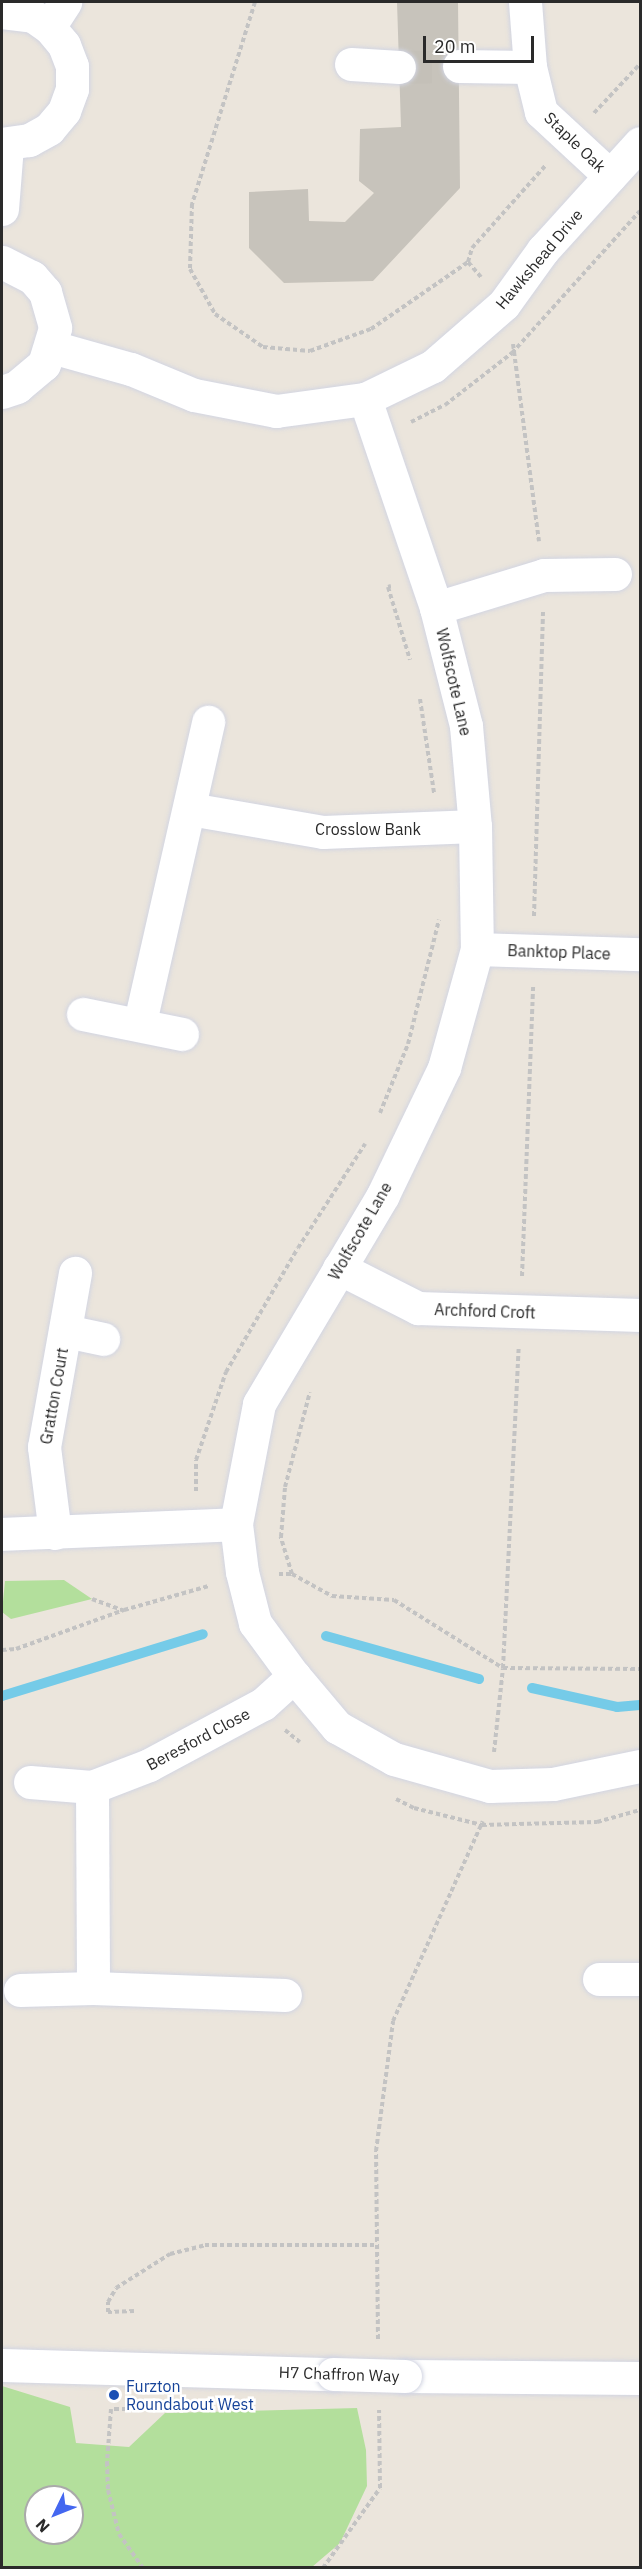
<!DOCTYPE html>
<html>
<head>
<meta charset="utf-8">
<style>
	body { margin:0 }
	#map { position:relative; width:642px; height:2569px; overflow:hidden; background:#ebe5dc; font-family:"IBM Plex Sans",sans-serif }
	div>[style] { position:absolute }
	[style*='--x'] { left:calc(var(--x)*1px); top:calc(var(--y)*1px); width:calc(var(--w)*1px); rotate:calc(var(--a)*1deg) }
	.green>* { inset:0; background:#b3df9c }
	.stream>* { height:10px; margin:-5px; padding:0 5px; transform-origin:5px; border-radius:5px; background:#75cbe8 }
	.building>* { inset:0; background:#c7c3bb }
	.minor-tunnel>* { height:33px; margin-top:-16.5px; transform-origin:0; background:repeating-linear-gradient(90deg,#c4c0b8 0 33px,transparent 0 49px) }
	.path>* { height:4px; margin-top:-2px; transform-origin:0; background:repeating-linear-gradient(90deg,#c3c3c3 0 4.5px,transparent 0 7.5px) }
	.roads { filter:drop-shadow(0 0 2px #d2d5e2) drop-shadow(0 0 2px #d2d5e2) }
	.minor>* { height:33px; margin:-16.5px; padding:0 16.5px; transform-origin:16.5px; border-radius:16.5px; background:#fff }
	.bridges { filter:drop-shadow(0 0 2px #d2d5e2) drop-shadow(0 0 2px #d2d5e2) }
	.minor-bridge>* { height:33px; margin:-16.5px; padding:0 16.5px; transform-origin:16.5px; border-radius:16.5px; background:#fff }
	.dots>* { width:16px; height:16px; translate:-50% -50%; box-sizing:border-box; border:3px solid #fff; border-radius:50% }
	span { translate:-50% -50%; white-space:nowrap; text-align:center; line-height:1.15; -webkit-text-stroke:5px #fff; paint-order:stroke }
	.street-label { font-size:16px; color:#2a2a2a }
	.transit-label { font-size:16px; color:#164399 }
	.left { translate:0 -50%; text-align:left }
	.frame { position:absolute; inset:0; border:3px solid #2a2a2a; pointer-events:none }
	.north { position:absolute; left:24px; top:2485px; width:60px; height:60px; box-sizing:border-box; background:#fff; border:2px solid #aaa; border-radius:50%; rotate:227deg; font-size:16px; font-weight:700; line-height:24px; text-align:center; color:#2a2a2a }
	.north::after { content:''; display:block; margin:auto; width:21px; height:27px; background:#4467f0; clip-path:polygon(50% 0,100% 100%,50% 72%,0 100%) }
	.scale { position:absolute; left:423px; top:36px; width:111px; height:27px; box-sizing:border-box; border:3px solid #2a2a2a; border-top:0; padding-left:8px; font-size:18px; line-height:21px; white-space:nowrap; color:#2a2a2a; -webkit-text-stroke:4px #fff; paint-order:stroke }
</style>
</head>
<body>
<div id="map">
	<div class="green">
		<i style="clip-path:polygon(64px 1580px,92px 1599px,11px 1619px,2px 1612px,5px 1581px)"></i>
		<i style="clip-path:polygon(evenodd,2px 2386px,70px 2407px,76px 2443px,129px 2447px,165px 2413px,357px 2408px,366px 2450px,367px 2486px,340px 2543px,312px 2567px,2px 2567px,2px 2386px,36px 2497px,72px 2497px,72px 2533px,36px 2533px,36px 2497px)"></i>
	</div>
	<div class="stream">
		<i style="--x:326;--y:1636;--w:159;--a:15.7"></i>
		<i style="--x:532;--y:1688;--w:87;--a:12.6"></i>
		<i style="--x:617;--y:1707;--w:23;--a:-5"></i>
		<i style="--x:2;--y:1696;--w:210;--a:-17.1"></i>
	</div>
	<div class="building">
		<i style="clip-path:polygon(397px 2px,458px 2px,460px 188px,373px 281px,284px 283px,249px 248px,249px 192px,308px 189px,309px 221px,345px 222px,374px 193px,359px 181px,360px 129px,401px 127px)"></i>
	</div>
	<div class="minor-tunnel">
		<i style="--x:399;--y:67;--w:60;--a:-1"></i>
	</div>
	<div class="path">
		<i style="--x:255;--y:2;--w:212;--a:107.3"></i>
		<i style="--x:192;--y:204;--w:65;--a:91.8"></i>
		<i style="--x:190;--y:269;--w:51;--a:60.9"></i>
		<i style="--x:215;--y:314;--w:58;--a:34.5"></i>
		<i style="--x:263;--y:347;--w:47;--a:4.9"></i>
		<i style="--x:310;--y:351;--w:65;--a:-19.8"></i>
		<i style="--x:371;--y:329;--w:118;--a:-34.6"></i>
		<i style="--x:594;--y:113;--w:67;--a:-46.8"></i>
		<i style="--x:481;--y:277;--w:20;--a:-131"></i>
		<i style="--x:468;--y:262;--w:15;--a:-74"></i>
		<i style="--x:472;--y:248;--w:111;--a:-48.3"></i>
		<i style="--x:513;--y:344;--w:199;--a:82.5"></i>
		<i style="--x:411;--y:422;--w:38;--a:-27"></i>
		<i style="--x:445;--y:405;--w:85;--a:-37.8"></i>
		<i style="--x:512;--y:353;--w:191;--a:-48"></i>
		<i style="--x:391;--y:586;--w:3;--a:162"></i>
		<i style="--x:388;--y:587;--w:76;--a:73.2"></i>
		<i style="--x:420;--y:699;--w:95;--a:81.5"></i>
		<i style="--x:534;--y:916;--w:305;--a:-88.3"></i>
		<i style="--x:380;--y:1113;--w:74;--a:-67.9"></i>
		<i style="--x:408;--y:1044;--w:128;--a:-76"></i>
		<i style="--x:522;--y:1276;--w:290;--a:-87.8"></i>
		<i style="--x:196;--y:1491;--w:31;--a:-90"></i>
		<i style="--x:196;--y:1460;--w:93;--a:-71.2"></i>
		<i style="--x:226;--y:1372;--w:143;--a:-59.9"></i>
		<i style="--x:298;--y:1248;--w:124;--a:-57.2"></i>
		<i style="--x:279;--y:1574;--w:13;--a:0"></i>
		<i style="--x:292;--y:1574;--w:46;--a:28.8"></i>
		<i style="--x:332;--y:1596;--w:62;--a:3.7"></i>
		<i style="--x:394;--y:1600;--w:128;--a:32"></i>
		<i style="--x:503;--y:1668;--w:137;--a:0.4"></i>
		<i style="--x:292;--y:1574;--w:39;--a:-107"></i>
		<i style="--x:281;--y:1537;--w:50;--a:-85.4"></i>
		<i style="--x:285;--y:1487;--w:98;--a:-75.3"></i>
		<i style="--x:92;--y:1599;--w:33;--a:20"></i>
		<i style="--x:2;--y:1650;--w:14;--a:-4"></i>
		<i style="--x:16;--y:1649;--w:115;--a:-19.9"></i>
		<i style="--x:124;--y:1610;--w:88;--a:-15.8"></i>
		<i style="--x:285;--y:1730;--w:19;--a:39"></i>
		<i style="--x:494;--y:1752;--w:84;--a:-83.9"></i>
		<i style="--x:503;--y:1668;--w:322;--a:-87.2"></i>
		<i style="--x:396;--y:1799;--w:20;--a:27"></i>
		<i style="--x:414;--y:1808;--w:70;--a:14"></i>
		<i style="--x:482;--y:1825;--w:115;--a:-1.5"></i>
		<i style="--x:597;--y:1822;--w:45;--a:-15.6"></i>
		<i style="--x:134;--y:2311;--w:26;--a:178"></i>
		<i style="--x:108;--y:2312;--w:10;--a:-90"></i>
		<i style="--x:108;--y:2302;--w:16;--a:-60"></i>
		<i style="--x:116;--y:2288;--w:64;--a:-32.2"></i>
		<i style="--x:170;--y:2254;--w:36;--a:-14"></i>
		<i style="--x:205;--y:2245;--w:172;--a:0"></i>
		<i style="--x:378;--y:2339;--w:188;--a:-90.6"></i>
		<i style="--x:376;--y:2151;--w:131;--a:-82.5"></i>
		<i style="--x:393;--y:2021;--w:219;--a:-65.8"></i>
		<i style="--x:141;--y:2409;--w:30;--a:180"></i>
		<i style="--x:111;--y:2409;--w:53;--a:94.3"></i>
		<i style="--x:107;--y:2462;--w:28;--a:88"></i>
		<i style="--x:108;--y:2490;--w:45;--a:76"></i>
		<i style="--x:119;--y:2534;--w:42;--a:54.8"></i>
		<i style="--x:323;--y:2568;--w:98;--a:-54.5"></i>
		<i style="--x:380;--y:2488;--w:78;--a:-90.7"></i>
	</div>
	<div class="roads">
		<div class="minor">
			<i style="--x:525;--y:2;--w:65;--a:85.6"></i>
			<i style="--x:530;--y:67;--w:46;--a:76.3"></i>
			<i style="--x:541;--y:112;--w:94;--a:42.8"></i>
			<i style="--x:2;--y:12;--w:31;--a:7"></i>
			<i style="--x:33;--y:16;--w:19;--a:35"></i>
			<i style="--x:49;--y:27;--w:23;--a:50"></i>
			<i style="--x:64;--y:45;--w:22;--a:69"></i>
			<i style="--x:72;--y:66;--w:23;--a:90"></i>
			<i style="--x:72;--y:89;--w:23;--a:110"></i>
			<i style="--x:64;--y:111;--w:23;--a:130"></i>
			<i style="--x:49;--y:129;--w:23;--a:151"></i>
			<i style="--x:29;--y:140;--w:27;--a:172"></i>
			<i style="--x:49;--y:27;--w:30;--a:-57"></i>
			<i style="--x:351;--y:64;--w:48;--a:3.6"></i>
			<i style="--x:459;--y:66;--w:71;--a:0.8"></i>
			<i style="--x:2;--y:209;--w:64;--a:-85.5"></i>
			<i style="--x:2;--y:262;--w:34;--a:27"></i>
			<i style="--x:32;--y:277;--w:20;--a:49"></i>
			<i style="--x:45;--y:292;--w:37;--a:74"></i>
			<i style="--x:55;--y:328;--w:38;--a:107"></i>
			<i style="--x:44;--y:364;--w:35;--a:140"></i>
			<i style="--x:17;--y:387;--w:16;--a:162"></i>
			<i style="--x:52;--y:347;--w:82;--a:15.6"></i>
			<i style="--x:131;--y:369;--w:68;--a:22.4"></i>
			<i style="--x:194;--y:395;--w:84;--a:11"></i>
			<i style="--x:276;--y:411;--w:90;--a:-7.7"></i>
			<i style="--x:365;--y:399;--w:76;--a:-25.9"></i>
			<i style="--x:433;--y:366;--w:94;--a:-41.1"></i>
			<i style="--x:504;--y:304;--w:67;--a:-54.2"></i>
			<i style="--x:543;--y:250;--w:144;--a:-47.8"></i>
			<i style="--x:365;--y:399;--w:221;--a:71.2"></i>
			<i style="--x:436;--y:608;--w:122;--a:75.7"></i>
			<i style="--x:466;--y:726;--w:100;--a:84.9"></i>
			<i style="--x:475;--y:826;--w:123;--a:89.1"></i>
			<i style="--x:477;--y:949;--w:123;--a:105.5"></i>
			<i style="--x:444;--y:1068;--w:141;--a:115.7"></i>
			<i style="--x:383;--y:1195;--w:243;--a:120.7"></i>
			<i style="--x:259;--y:1404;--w:122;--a:100.9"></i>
			<i style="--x:236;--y:1524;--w:48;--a:82.9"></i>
			<i style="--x:242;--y:1572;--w:53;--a:75.7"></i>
			<i style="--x:255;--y:1623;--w:66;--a:53.7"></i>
			<i style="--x:294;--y:1676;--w:67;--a:49.9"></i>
			<i style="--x:337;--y:1727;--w:65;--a:29.3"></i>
			<i style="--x:394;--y:1759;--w:100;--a:15.7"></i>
			<i style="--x:490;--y:1786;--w:63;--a:-1.8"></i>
			<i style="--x:553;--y:1784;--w:89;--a:-11.7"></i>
			<i style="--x:436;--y:608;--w:113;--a:-17"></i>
			<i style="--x:544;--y:575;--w:71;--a:-0.8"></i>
			<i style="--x:190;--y:809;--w:135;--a:9.8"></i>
			<i style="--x:323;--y:832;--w:152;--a:-2.3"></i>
			<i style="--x:477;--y:949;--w:163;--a:1.8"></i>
			<i style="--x:83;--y:1014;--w:101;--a:11.4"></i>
			<i style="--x:140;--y:1022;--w:308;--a:-77.2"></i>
			<i style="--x:339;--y:1268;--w:89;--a:26.9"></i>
			<i style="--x:418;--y:1308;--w:222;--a:1.8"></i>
			<i style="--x:66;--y:1331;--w:38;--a:12"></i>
			<i style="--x:55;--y:1533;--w:87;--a:-97.3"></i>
			<i style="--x:44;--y:1447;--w:177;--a:-79.9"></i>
			<i style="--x:2;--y:1534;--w:234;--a:-2.4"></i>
			<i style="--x:30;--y:1782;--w:62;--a:4.6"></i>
			<i style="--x:92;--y:1787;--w:61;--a:-21.1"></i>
			<i style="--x:149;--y:1765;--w:129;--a:-28.2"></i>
			<i style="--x:263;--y:1704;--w:42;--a:-42.1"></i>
			<i style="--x:92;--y:1787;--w:201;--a:89.7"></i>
			<i style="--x:599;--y:1979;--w:41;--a:0"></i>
			<i style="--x:20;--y:1990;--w:73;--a:-1.6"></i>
			<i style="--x:93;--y:1988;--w:192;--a:2.1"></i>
			<i style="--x:2;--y:2365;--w:331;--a:1.6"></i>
			<i style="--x:405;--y:2376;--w:235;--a:0.5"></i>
		</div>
	</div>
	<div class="bridges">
		<div class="minor-bridge">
			<i style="--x:333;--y:2374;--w:72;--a:1.6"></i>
		</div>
	</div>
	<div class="dots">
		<i style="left:114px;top:2395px;background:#1a4fb4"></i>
	</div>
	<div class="street-label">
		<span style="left:575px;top:142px;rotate:44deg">Staple Oak</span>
		<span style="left:539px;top:259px;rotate:-50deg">Hawkshead Drive</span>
		<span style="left:454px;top:682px;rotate:77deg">Wolfscote Lane</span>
		<span style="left:368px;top:829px">Crosslow Bank</span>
		<span style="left:559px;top:952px;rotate:2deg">Banktop Place</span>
		<span style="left:360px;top:1231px;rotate:-60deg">Wolfscote Lane</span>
		<span style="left:485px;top:1311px;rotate:2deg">Archford Croft</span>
		<span style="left:54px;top:1396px;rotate:-80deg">Gratton Court</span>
		<span style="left:198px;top:1739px;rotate:-28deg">Beresford Close</span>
		<span style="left:339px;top:2374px;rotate:2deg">H7 Chaffron Way</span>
	</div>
	<div class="transit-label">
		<span class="left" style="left:126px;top:2395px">Furzton<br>Roundabout West</span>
	</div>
	<div class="frame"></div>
	<div class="north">N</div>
	<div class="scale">20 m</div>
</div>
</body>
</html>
